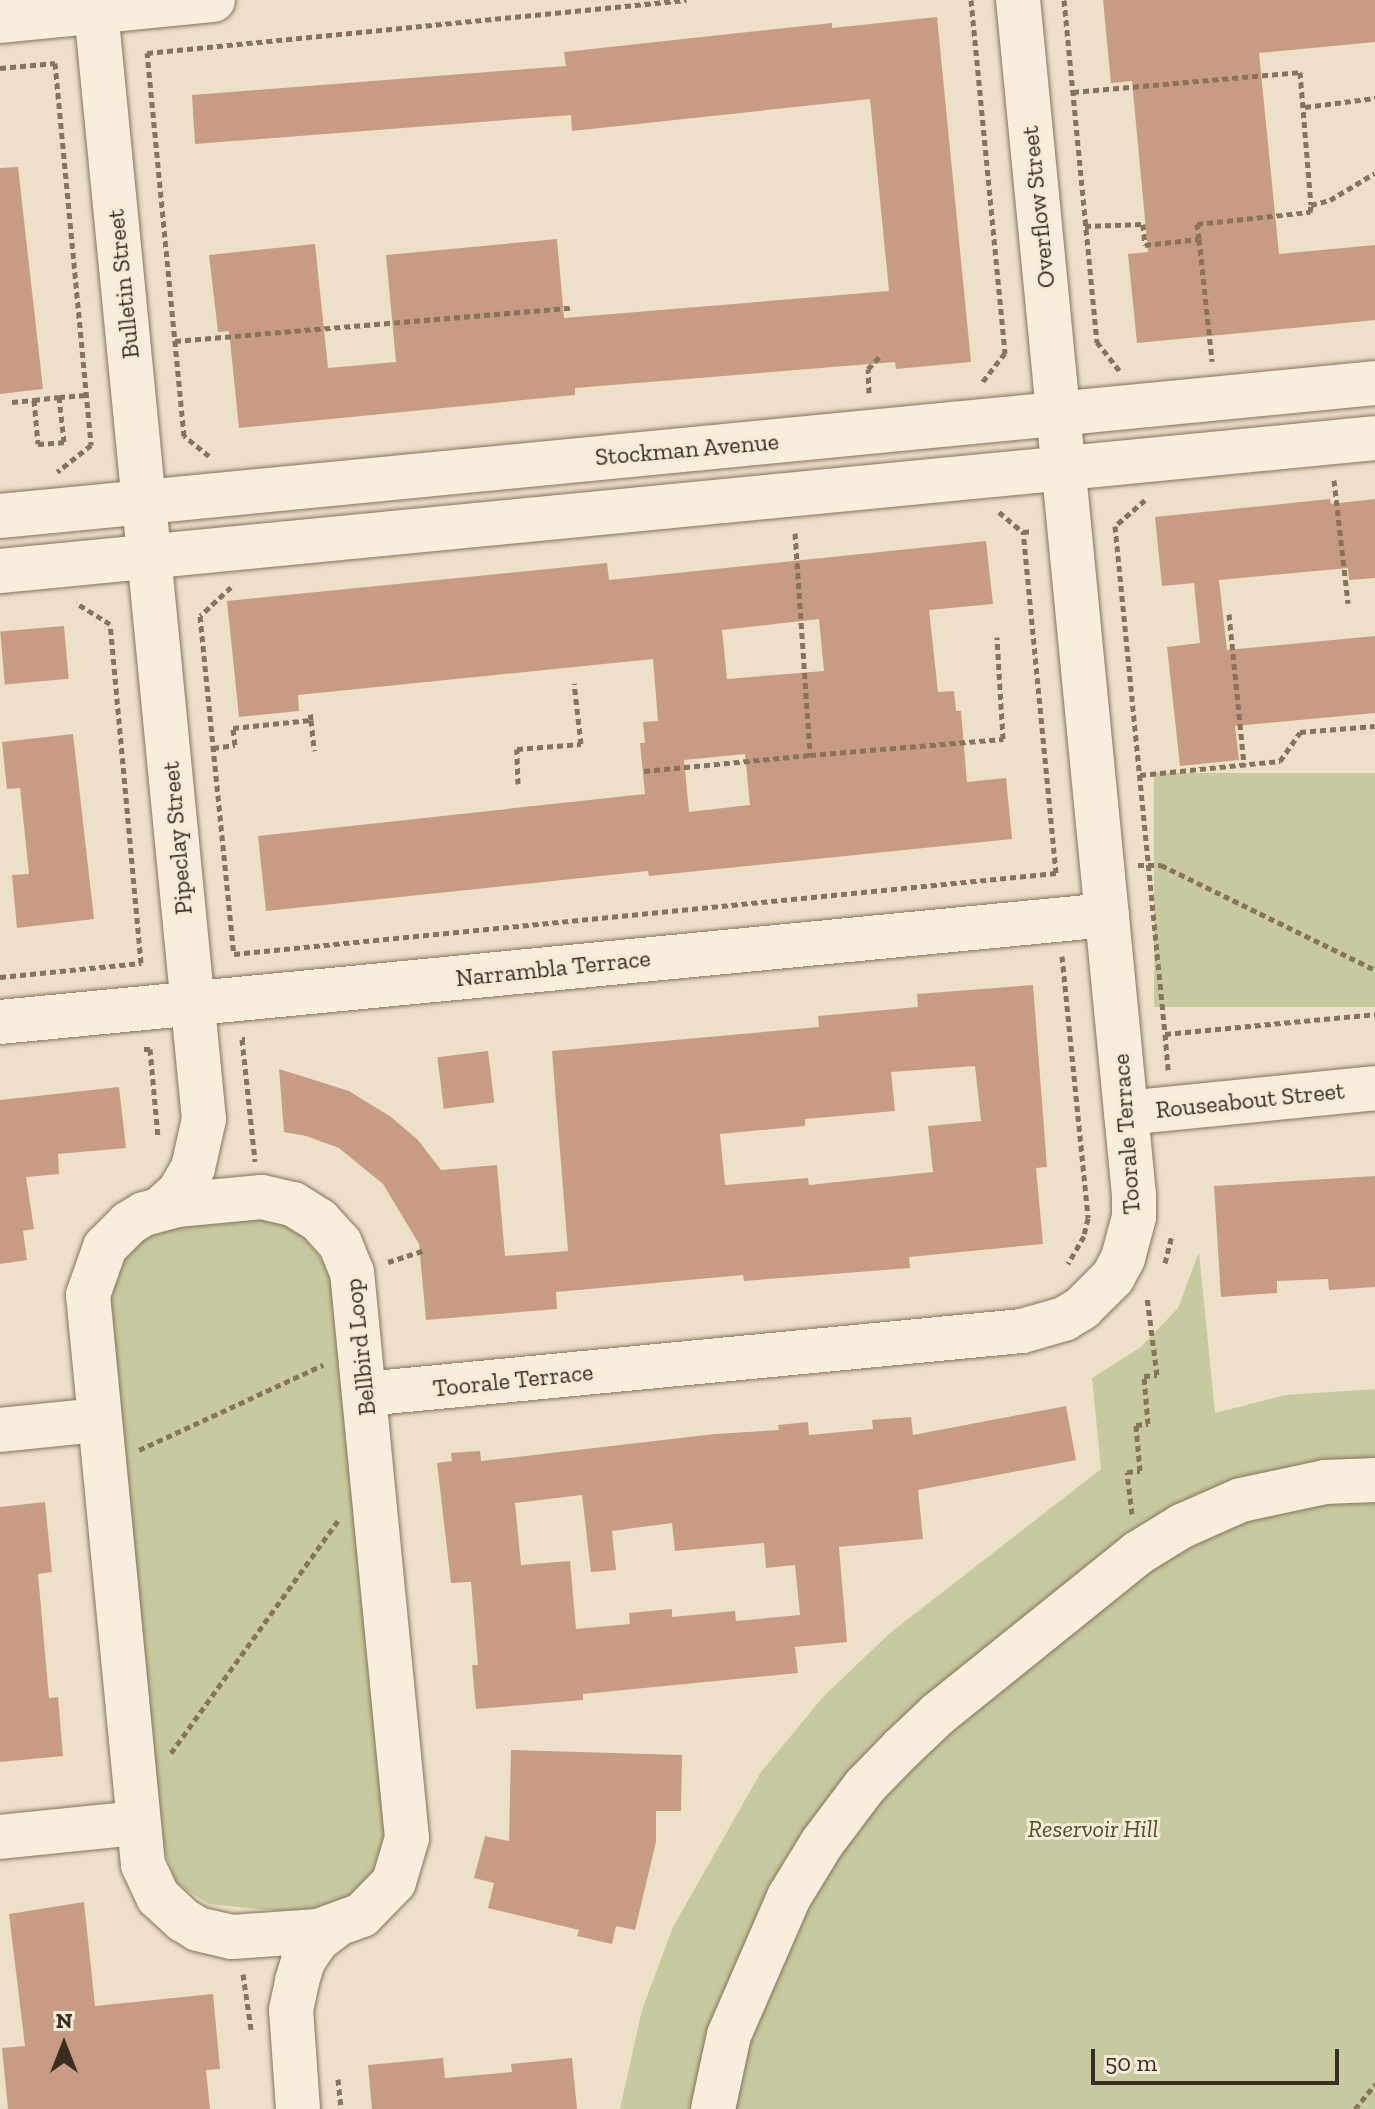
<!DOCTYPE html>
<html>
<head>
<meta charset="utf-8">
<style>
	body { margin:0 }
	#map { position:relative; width:1375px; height:2109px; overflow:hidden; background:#ece0ca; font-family:"Zilla Slab",serif }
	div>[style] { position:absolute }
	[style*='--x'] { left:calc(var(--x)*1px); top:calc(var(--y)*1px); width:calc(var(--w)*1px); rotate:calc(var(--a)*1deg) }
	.green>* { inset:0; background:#c7ca9e; transform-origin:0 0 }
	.building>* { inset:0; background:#c89c83; transform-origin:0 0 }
	.path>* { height:5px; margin-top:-2.5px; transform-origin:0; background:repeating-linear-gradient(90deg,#88735f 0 6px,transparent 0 10px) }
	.roads { filter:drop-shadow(0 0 2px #88735f) drop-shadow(0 0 2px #88735f) }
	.minor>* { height:44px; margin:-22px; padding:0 22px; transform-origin:22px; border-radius:22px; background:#f7eedd }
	span { translate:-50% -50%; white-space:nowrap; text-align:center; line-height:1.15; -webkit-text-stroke:6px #f4ebd9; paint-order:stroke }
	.street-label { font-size:24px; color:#3a2c22 }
	.park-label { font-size:24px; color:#4c552a; font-style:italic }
	.north { position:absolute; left:24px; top:2005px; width:80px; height:80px; -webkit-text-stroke:6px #f4ebd9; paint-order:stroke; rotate:0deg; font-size:22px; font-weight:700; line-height:32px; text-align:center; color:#3a2c22 }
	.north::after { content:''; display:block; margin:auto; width:28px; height:36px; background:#3a2c22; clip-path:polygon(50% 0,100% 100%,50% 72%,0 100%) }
	.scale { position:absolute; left:1091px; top:2049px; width:248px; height:36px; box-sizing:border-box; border:4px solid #3a2c22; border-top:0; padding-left:10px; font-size:24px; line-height:28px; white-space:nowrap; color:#3a2c22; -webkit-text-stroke:6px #f4ebd9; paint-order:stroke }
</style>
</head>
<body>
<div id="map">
	<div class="green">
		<i style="left:1375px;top:773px;width:234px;height:221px;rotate:90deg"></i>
		<i style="clip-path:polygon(251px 1205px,299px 1229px,335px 1278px,387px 1831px,373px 1871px,345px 1903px,288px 1912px,209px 1904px,176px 1883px,162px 1842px,109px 1306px,116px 1273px,129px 1247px,172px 1215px)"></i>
		<i style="clip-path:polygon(1199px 1252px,1215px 1413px,1286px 1395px,1375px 1389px,1375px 2109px,620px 2109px,642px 2010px,673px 1927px,761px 1772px,823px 1697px,890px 1633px,1101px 1469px,1092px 1378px,1141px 1347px,1178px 1308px)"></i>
	</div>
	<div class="building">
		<i style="clip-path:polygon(1103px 0,1375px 0,1375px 42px,1259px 53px,1279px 254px,1375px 245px,1375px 320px,1137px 343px,1128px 254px,1148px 252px,1132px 81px,1111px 83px)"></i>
		<i style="clip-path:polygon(937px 17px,971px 362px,896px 369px,895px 362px,575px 388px,575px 395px,239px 428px,229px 331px,218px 332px,209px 255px,315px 244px,328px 368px,396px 362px,386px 255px,557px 239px,564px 318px,889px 291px,870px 99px,572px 131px,571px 115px,195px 144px,192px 95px,566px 66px,564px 52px,832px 23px,832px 28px)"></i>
		<i style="clip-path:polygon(18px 167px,43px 389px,0 394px,0 168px)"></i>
		<i style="clip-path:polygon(1330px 499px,1331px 504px,1375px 499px,1375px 578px,1349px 580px,1348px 568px,1219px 580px,1227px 650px,1375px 636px,1375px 713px,1235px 726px,1239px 760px,1180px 766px,1167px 647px,1200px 643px,1194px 583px,1162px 586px,1155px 517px)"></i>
		<i style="clip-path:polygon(evenodd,986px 541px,993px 604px,929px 610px,938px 692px,954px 691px,956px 711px,961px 711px,967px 782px,1006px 778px,1012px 839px,649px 876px,648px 871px,266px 911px,258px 836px,645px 794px,640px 743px,645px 743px,643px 722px,658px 721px,653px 659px,298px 695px,299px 711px,239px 717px,227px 601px,607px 563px,609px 580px,986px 541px,819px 619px,824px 671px,727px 679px,722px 630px,819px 619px,986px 541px,745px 754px,750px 805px,689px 812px,684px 760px,745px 754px)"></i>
		<i style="left:64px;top:626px;width:53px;height:64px;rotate:85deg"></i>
		<i style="clip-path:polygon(73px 734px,94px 919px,17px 928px,12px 875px,29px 874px,20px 788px,7px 789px,2px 742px)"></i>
		<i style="clip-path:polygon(evenodd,1033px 985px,1047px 1167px,1036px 1168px,1043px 1244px,909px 1257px,910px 1268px,744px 1281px,743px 1275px,556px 1292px,557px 1309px,426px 1320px,419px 1244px,383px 1184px,339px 1148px,306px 1136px,284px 1132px,279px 1069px,349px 1091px,391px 1117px,418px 1140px,441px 1170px,497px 1165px,505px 1256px,568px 1251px,552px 1051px,819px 1027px,818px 1016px,918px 1007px,917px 994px,1033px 985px,975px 1066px,981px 1121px,928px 1126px,933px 1172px,809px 1185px,808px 1178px,725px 1185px,720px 1134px,805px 1126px,805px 1119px,895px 1111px,891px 1072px,975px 1066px)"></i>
		<i style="left:488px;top:1051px;width:52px;height:51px;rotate:83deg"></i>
		<i style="clip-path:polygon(119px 1087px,126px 1148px,58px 1154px,59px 1174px,26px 1177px,34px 1229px,23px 1231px,27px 1260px,0 1264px,0 1100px)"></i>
		<i style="clip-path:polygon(1375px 1176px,1375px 1287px,1329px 1290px,1328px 1279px,1277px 1281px,1277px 1293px,1221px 1297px,1214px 1186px)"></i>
		<i style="clip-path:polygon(evenodd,1066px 1406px,1076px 1460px,918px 1490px,923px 1539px,839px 1547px,847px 1642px,795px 1647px,798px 1673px,583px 1694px,583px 1700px,476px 1709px,472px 1665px,478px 1665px,471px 1582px,451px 1583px,437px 1463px,452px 1461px,451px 1453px,480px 1451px,481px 1461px,715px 1434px,779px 1430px,778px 1425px,808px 1422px,809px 1435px,873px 1429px,872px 1420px,911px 1417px,913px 1435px,1066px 1406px,582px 1495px,591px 1572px,616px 1570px,612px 1531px,672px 1523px,675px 1551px,764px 1543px,766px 1568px,795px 1565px,800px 1615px,736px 1621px,735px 1611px,672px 1617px,672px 1609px,629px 1613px,630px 1624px,576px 1629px,570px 1561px,521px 1565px,515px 1503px,582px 1495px)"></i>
		<i style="clip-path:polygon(45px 1502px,52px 1572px,38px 1574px,49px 1698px,58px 1697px,63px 1756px,0 1762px,0 1507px)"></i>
		<i style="clip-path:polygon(511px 1750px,682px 1755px,681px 1811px,656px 1811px,656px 1842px,635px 1930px,616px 1926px,612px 1944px,577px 1936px,579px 1930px,488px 1908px,494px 1883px,474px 1878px,485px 1836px,509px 1841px)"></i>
		<i style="clip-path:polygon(84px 1902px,95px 2006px,213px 1994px,220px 2069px,206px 2070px,210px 2109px,8px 2109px,2px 2048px,25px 2046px,9px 1914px)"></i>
		<i style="clip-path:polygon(443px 2058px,445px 2078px,512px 2072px,511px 2064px,572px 2058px,577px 2109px,372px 2109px,368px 2065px)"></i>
	</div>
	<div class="path">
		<i style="--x:971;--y:0;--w:355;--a:84.5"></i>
		<i style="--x:1005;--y:353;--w:39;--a:128"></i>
		<i style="--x:1064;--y:0;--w:344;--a:84.5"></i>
		<i style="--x:1097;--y:342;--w:37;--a:52"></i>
		<i style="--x:55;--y:63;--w:384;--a:84.6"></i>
		<i style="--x:91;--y:445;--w:43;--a:141.5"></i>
		<i style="--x:0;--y:68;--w:55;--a:-5.2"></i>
		<i style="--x:1073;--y:92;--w:228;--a:-5"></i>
		<i style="--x:1300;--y:72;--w:133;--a:85.3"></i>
		<i style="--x:1311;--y:205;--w:20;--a:-15"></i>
		<i style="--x:1330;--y:200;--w:52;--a:-31"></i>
		<i style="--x:1305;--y:107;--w:71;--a:-7.3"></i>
		<i style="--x:1085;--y:226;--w:58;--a:-2"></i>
		<i style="--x:1143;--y:224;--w:21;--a:85"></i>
		<i style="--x:1145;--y:245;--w:54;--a:-6.3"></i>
		<i style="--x:1199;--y:239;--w:123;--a:83.9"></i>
		<i style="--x:1199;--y:239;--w:15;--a:-98"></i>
		<i style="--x:1197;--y:224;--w:114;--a:-6.1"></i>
		<i style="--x:1310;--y:212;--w:6;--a:-81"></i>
		<i style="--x:175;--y:341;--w:397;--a:-4.8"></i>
		<i style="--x:869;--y:393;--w:24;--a:-92"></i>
		<i style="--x:868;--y:369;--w:18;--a:-47"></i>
		<i style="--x:34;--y:400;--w:25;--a:-7"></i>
		<i style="--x:12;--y:402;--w:22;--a:-5"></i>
		<i style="--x:34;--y:400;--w:44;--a:84.8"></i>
		<i style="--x:38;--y:444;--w:26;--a:-4"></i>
		<i style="--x:64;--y:442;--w:45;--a:-96.3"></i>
		<i style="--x:59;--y:397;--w:27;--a:-4"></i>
		<i style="--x:209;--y:456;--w:32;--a:-141"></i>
		<i style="--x:184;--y:436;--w:385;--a:-95.5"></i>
		<i style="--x:147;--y:53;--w:542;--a:-5.62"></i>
		<i style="--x:1334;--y:480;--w:124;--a:83.5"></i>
		<i style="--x:1145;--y:500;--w:40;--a:139"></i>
		<i style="--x:1115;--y:526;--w:510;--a:84.38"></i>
		<i style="--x:1165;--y:1034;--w:211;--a:-5.4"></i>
		<i style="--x:999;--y:512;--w:31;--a:40"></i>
		<i style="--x:1023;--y:532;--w:10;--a:-6"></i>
		<i style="--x:795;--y:533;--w:223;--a:86.1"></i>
		<i style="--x:810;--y:755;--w:194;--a:-4.7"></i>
		<i style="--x:1003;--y:739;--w:102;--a:-93.4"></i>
		<i style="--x:231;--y:587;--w:42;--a:136.9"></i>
		<i style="--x:200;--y:616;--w:340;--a:84.3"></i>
		<i style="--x:234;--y:954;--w:826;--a:-5.63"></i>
		<i style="--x:1056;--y:873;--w:343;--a:-95.5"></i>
		<i style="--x:1229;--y:614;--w:152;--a:84.3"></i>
		<i style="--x:311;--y:720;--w:31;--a:84"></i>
		<i style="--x:213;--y:748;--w:22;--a:-8"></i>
		<i style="--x:235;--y:745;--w:17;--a:-97"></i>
		<i style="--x:233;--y:728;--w:78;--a:-5.9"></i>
		<i style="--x:311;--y:720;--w:9;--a:-96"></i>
		<i style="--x:644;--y:771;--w:167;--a:-5.5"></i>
		<i style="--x:1140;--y:775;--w:141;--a:-5.7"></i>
		<i style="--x:1280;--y:761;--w:35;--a:-55"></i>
		<i style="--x:1300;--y:732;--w:75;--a:-4.6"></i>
		<i style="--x:518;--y:784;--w:35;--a:-92"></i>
		<i style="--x:517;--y:749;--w:64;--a:-4.5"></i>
		<i style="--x:581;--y:744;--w:61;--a:-96.5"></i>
		<i style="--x:1138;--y:865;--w:23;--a:0"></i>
		<i style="--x:1161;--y:865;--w:238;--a:26.1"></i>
		<i style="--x:1062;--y:956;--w:263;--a:84.3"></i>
		<i style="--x:1088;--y:1218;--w:18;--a:103"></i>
		<i style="--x:1084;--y:1236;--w:32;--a:120"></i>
		<i style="--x:0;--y:977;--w:142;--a:-5.7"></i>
		<i style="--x:141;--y:963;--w:340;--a:-95.2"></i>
		<i style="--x:110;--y:624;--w:40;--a:-148"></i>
		<i style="--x:1165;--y:1034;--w:37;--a:85"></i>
		<i style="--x:245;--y:1039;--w:3;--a:180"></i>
		<i style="--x:242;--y:1039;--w:123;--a:83.9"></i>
		<i style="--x:144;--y:1049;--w:6;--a:0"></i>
		<i style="--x:150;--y:1049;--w:88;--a:84.8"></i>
		<i style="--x:388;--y:1262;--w:38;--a:-18"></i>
		<i style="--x:1165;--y:1263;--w:30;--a:-76"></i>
		<i style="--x:139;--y:1450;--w:203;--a:-24.8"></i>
		<i style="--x:1132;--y:1514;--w:42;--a:-96.8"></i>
		<i style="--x:1127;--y:1472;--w:13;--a:-4"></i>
		<i style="--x:1140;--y:1471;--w:46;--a:-95"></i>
		<i style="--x:1136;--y:1425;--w:12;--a:-5"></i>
		<i style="--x:1148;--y:1424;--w:48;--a:-94.8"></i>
		<i style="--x:1144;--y:1376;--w:13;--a:-4"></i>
		<i style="--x:1157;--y:1375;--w:79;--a:-97.3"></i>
		<i style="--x:171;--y:1753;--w:286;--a:-54.3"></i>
		<i style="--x:243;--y:1974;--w:56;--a:81.7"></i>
		<i style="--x:338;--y:2079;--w:30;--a:84"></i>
		<i style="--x:1355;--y:2109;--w:32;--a:-51"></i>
	</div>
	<div class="roads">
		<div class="minor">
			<i style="--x:95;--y:0;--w:1124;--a:84.44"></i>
			<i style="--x:204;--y:1119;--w:50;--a:102.7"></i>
			<i style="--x:193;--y:1168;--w:28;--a:120"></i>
			<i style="--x:179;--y:1192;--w:24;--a:138"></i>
			<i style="--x:0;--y:21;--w:214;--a:-5.6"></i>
			<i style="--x:0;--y:516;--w:1381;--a:-5.52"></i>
			<i style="--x:0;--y:571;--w:1381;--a:-5.52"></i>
			<i style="--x:0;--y:1022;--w:1112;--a:-5.52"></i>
			<i style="--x:1126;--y:1113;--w:250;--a:-5.7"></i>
			<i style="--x:262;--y:1197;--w:32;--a:13"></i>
			<i style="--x:293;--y:1204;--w:31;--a:32"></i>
			<i style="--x:319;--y:1220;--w:31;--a:48"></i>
			<i style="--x:340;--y:1243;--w:31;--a:68"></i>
			<i style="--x:352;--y:1272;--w:569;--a:84.45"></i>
			<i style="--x:407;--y:1838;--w:46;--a:106.5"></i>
			<i style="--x:394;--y:1882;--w:46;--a:134.1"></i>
			<i style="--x:362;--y:1915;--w:47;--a:160"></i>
			<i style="--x:318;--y:1931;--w:86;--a:176"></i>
			<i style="--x:232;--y:1937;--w:35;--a:-167"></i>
			<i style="--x:198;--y:1929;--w:17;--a:-149"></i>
			<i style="--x:183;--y:1920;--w:34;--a:-137"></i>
			<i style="--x:158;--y:1897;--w:35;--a:-115"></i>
			<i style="--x:143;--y:1865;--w:573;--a:-95.51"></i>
			<i style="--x:88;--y:1295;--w:51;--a:-70.5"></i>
			<i style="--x:105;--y:1247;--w:34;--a:-45"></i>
			<i style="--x:129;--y:1223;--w:17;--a:-31"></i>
			<i style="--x:144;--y:1214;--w:34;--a:-15"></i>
			<i style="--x:177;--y:1205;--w:85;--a:-5.4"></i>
			<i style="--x:365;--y:1394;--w:660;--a:-5.48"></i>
			<i style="--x:1022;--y:1331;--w:44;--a:-15.9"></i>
			<i style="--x:1064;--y:1319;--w:21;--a:-31"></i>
			<i style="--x:1082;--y:1308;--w:44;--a:-45"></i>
			<i style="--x:1113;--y:1277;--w:21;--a:-62"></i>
			<i style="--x:1123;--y:1258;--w:42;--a:-75"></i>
			<i style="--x:1134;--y:1217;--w:22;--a:-90"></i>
			<i style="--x:1134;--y:1195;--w:1201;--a:-95.54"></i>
			<i style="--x:0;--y:1430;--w:100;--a:-5.8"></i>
			<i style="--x:0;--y:1837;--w:139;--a:-5.8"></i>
			<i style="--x:298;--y:2109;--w:99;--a:-94"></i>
			<i style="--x:291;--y:2010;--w:30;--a:-78"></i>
			<i style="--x:297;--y:1981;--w:21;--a:-73"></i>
			<i style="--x:303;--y:1961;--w:25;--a:-56"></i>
			<i style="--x:317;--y:1940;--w:20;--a:-37"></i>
			<i style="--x:713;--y:2109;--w:76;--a:-77.8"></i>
			<i style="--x:729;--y:2035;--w:150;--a:-66.5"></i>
			<i style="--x:789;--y:1897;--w:63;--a:-58.6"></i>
			<i style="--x:822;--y:1843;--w:71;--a:-53"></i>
			<i style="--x:865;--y:1786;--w:52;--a:-45.8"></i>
			<i style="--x:901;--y:1749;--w:51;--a:-43.4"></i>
			<i style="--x:938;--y:1714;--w:257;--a:-38.8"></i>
			<i style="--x:1138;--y:1553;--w:52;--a:-31.5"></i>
			<i style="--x:1182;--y:1526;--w:64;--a:-23.8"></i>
			<i style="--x:1241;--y:1500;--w:86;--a:-12.1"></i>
			<i style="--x:1325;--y:1482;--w:50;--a:-2.3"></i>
		</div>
	</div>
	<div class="street-label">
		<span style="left:1038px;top:207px;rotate:-96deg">Overflow Street</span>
		<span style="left:123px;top:284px;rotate:-96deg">Bulletin Street</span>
		<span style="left:687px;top:449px;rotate:-5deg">Stockman Avenue</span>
		<span style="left:177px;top:838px;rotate:-95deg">Pipeclay Street</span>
		<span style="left:553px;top:968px;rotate:-6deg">Narrambla Terrace</span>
		<span style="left:1250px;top:1100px;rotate:-6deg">Rouseabout Street</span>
		<span style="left:1126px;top:1134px;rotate:-94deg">Toorale Terrace</span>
		<span style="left:360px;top:1347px;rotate:-96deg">Bellbird Loop</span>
		<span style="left:513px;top:1380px;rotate:-6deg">Toorale Terrace</span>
	</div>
	<div class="park-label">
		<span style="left:1093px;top:1829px">Reservoir Hill</span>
	</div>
	<div class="north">N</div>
	<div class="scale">50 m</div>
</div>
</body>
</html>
